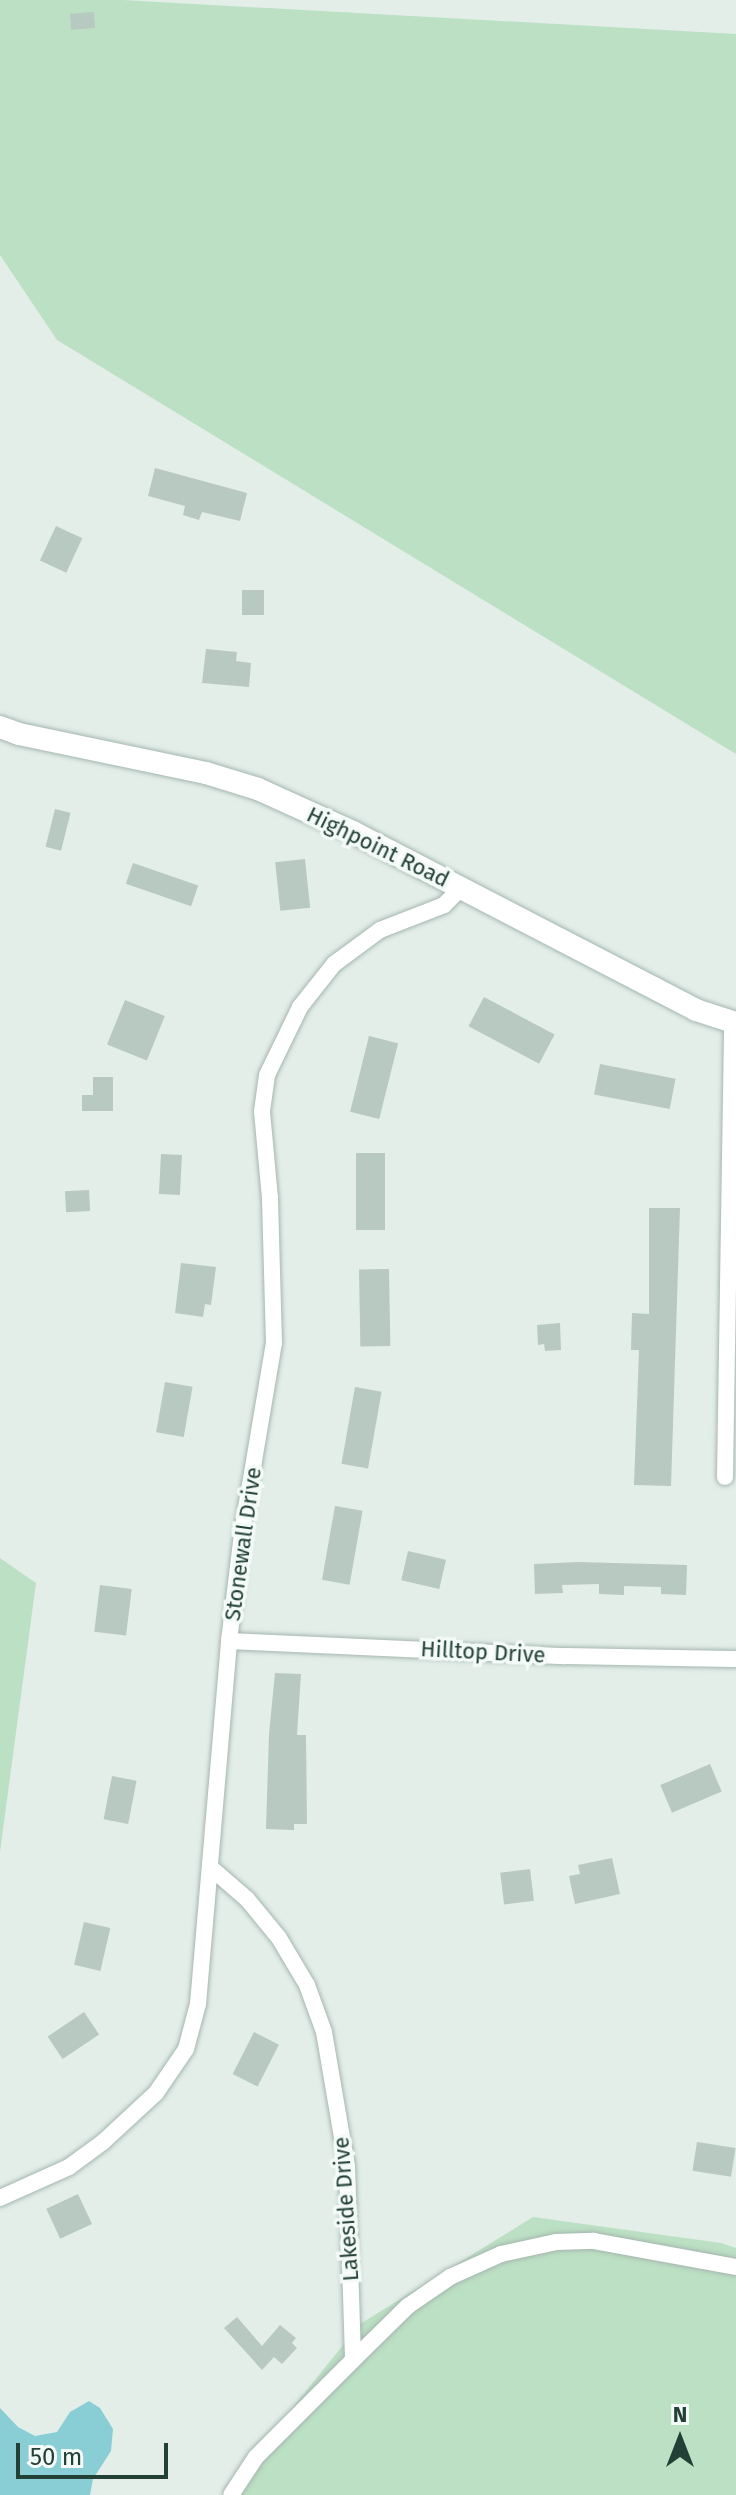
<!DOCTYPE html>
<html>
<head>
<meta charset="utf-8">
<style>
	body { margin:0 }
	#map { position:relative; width:736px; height:2495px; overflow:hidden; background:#e3eee9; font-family:"Fira Sans",sans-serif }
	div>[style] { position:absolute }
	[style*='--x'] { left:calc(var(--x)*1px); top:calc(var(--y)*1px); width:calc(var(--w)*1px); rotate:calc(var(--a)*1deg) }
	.green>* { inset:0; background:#bce0c3 }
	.water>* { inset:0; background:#89ced5 }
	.building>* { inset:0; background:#b8c9c1; transform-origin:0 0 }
	.roads { filter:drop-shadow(0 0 2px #a5b6b0) drop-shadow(0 0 2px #a5b6b0) }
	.minor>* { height:16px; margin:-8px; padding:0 8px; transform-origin:8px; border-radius:8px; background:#fff }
	.tertiary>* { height:22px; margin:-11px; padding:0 11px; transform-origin:11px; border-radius:11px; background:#fff }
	span { translate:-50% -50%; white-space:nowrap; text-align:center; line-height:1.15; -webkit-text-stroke:7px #f4faf7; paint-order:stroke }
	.street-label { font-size:22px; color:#224036 }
	.north { position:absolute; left:640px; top:2399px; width:80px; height:80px; -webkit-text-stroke:6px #f4faf7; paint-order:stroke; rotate:0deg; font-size:22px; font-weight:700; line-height:32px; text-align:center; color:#224036 }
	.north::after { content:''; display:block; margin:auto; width:28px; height:36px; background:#224036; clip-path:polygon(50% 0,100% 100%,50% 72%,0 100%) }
	.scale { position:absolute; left:16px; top:2443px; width:152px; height:36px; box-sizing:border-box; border:4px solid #224036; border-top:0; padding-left:10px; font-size:24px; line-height:28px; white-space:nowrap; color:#224036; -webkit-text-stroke:6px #f4faf7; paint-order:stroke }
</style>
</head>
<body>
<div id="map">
	<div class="green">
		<i style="clip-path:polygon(0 0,123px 0,736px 34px,736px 754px,57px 340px,0 255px)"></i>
		<i style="clip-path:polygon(0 1558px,36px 1583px,0 1852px)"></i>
		<i style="clip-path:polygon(533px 2217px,721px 2243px,736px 2248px,736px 2495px,237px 2495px,241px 2472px,360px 2324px)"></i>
	</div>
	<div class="water">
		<i style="clip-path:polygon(89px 2401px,100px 2408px,113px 2429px,111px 2451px,93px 2479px,90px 2495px,0 2495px,0 2408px,18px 2427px,35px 2436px,57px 2432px,70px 2412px)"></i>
	</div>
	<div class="building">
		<i style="left:94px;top:12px;width:16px;height:24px;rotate:86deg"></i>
		<i style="clip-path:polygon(155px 468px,247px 493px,240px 521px,202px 512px,199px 520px,183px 515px,185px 506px,148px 496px)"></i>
		<i style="left:56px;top:526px;width:29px;height:38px;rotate:25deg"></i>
		<i style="left:242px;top:590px;width:22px;height:25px"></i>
		<i style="clip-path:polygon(206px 649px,237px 652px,236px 661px,251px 663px,249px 687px,202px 683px)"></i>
		<i style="left:55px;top:809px;width:16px;height:39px;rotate:14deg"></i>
		<i style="left:305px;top:859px;width:49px;height:30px;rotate:84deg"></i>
		<i style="left:133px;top:863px;width:69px;height:22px;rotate:19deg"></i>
		<i style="left:484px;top:997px;width:80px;height:33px;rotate:28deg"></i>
		<i style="left:125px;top:1000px;width:43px;height:48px;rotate:22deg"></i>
		<i style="left:369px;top:1036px;width:30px;height:78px;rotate:14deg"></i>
		<i style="left:600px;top:1064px;width:77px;height:31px;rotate:11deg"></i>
		<i style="clip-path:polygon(93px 1077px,113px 1077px,113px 1111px,82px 1111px,82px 1095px,93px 1095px)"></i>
		<i style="left:356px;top:1153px;width:29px;height:77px"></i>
		<i style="left:161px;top:1154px;width:21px;height:40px;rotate:3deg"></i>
		<i style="left:89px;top:1190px;width:21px;height:24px;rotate:87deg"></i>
		<i style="clip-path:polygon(649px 1208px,680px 1208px,671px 1486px,634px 1485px,639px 1350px,631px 1350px,632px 1313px,649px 1314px)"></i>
		<i style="clip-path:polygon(181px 1263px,216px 1267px,211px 1305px,205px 1304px,203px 1317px,175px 1313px)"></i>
		<i style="left:389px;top:1269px;width:77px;height:30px;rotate:89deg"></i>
		<i style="clip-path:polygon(560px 1323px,561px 1350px,545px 1351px,544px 1344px,538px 1345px,537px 1325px)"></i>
		<i style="left:165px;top:1382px;width:28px;height:51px;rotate:10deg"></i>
		<i style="left:355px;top:1387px;width:27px;height:78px;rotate:10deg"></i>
		<i style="left:335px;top:1506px;width:28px;height:75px;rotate:10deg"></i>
		<i style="left:408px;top:1551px;width:39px;height:30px;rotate:13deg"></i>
		<i style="clip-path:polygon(578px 1562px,687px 1565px,686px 1595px,661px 1594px,661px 1587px,624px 1586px,624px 1595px,599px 1594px,599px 1584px,562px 1585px,563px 1593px,535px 1594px,534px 1564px)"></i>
		<i style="left:100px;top:1585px;width:32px;height:47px;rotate:7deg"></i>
		<i style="clip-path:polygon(275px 1673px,301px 1674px,297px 1735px,306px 1735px,307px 1824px,294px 1824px,294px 1830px,266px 1829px,269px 1734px)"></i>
		<i style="left:710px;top:1764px;width:30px;height:54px;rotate:67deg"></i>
		<i style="left:112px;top:1776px;width:25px;height:44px;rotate:11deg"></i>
		<i style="clip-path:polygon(612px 1858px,620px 1894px,575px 1904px,569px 1876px,580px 1874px,578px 1865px)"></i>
		<i style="left:530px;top:1869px;width:32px;height:30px;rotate:83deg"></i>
		<i style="left:84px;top:1922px;width:27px;height:44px;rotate:13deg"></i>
		<i style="left:84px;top:2012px;width:27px;height:44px;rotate:56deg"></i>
		<i style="left:254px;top:2032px;width:28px;height:47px;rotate:27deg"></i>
		<i style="left:697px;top:2142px;width:39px;height:29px;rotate:9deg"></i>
		<i style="left:78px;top:2194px;width:33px;height:35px;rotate:65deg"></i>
		<i style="clip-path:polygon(237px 2317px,262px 2346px,280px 2325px,296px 2338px,292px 2343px,297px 2348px,282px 2364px,274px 2357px,262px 2370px,224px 2328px)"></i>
	</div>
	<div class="roads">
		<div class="minor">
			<i style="--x:725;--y:1477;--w:456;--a:-89.1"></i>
			<i style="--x:229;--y:1641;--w:336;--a:2.6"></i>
			<i style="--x:565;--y:1656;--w:171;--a:1"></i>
			<i style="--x:210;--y:1867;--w:49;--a:40.9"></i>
			<i style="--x:247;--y:1899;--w:50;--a:50.6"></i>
			<i style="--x:279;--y:1938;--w:55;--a:59.2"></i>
			<i style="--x:307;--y:1985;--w:50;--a:70.1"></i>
			<i style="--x:324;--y:2032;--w:137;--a:80.3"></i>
			<i style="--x:347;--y:2167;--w:193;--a:88.2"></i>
			<i style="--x:353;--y:2360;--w:137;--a:135"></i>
			<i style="--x:256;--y:2457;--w:45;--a:123.3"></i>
			<i style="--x:0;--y:2198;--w:76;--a:-24.2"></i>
			<i style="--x:69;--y:2167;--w:42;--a:-36.3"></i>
			<i style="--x:103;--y:2142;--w:72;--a:-42.8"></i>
			<i style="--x:156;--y:2093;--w:53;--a:-55.7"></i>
			<i style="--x:186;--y:2049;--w:47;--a:-75.1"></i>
			<i style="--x:198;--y:2004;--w:364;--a:-85.1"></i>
			<i style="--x:229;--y:1641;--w:116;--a:-83.1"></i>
			<i style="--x:243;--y:1526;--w:186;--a:-80.4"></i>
			<i style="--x:274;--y:1343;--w:145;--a:-91.6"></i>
			<i style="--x:270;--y:1198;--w:87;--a:-95.3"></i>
			<i style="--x:262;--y:1111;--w:36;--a:-82"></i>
			<i style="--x:267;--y:1075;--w:76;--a:-64.1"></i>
			<i style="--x:300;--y:1007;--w:55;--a:-51.7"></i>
			<i style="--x:334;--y:964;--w:57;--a:-36.5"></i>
			<i style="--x:380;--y:930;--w:69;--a:-21.3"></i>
			<i style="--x:444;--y:905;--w:24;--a:-45"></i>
			<i style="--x:353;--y:2360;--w:77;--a:-44.5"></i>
			<i style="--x:408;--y:2306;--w:51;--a:-34.6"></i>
			<i style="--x:450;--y:2277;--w:56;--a:-24.3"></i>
			<i style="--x:501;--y:2254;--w:56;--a:-12.3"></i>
			<i style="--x:556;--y:2242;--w:38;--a:-2"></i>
			<i style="--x:594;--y:2241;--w:144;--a:10.4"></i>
		</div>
		<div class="tertiary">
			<i style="--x:0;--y:727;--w:20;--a:20"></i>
			<i style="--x:19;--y:734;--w:191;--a:11.8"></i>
			<i style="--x:206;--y:773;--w:54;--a:17.1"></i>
			<i style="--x:258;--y:789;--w:104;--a:24.4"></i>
			<i style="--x:353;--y:832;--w:386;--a:27.4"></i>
			<i style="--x:696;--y:1010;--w:42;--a:18"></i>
		</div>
	</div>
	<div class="street-label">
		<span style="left:378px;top:847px;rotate:26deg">Highpoint Road</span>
		<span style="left:243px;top:1544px;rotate:-82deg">Stonewall Drive</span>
		<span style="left:483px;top:1652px;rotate:3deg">Hilltop Drive</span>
		<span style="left:346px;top:2209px;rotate:-94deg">Lakeside Drive</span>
	</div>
	<div class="north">N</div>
	<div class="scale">50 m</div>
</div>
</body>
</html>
